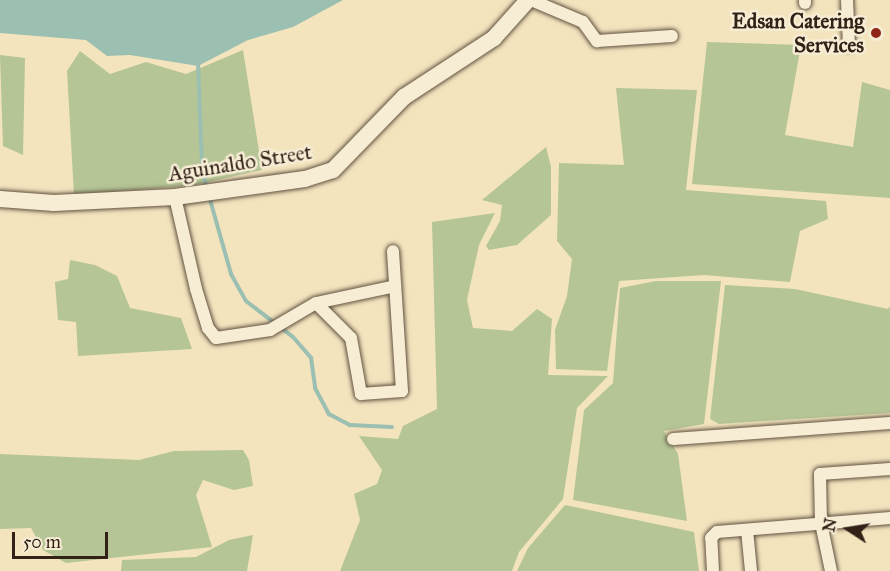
<!DOCTYPE html>
<html>
<head>
<meta charset="utf-8">
<style>
	body { margin:0 }
	#map { position:relative; width:890px; height:571px; overflow:hidden; background:#f3e4be; font-family:"IM FELL Great Primer",serif }
	div>[style] { position:absolute }
	[style*='--x'] { left:calc(var(--x)*1px); top:calc(var(--y)*1px); width:calc(var(--w)*1px); rotate:calc(var(--a)*1deg) }
	.green>* { inset:0; background:#b5c596 }
	.water>* { inset:0; background:#9bbfb1 }
	.stream>* { height:4px; margin:-2px; padding:0 2px; transform-origin:2px; border-radius:2px; background:#9bbfb1 }
	.roads { filter:drop-shadow(0 0 2px #625241) drop-shadow(0 0 2px #625241) }
	.street>* { height:12px; margin:-6px; padding:0 6px; transform-origin:6px; border-radius:6px; background:#f7edd5 }
	.secondary>* { height:16px; margin:-8px; padding:0 8px; transform-origin:8px; border-radius:8px; background:#f7edd5 }
	.dots>* { width:16px; height:16px; translate:-50% -50%; box-sizing:border-box; border:3px solid #f7edd5; border-radius:50% }
	span { translate:-50% -50%; white-space:nowrap; text-align:center; line-height:1.15; -webkit-text-stroke:5px #f7edd5; paint-order:stroke }
	.poi-label { font-size:21px; color:#322117; font-weight:700 }
	.right { translate:-100% -50%; text-align:right }
	.street-label { font-size:21px; color:#322117 }
	.north { position:absolute; left:818px; top:499px; width:60px; height:60px; -webkit-text-stroke:4px #f7edd5; paint-order:stroke; rotate:282deg; font-size:16px; font-weight:700; line-height:24px; text-align:center; color:#322117 }
	.north::after { content:''; display:block; margin:auto; width:21px; height:27px; background:#322117; clip-path:polygon(50% 0,100% 100%,50% 72%,0 100%) }
	.scale { position:absolute; left:12px; top:532px; width:96px; height:27px; box-sizing:border-box; border:3px solid #322117; border-top:0; padding-left:8px; font-size:18px; line-height:21px; white-space:nowrap; color:#322117; -webkit-text-stroke:4px #f7edd5; paint-order:stroke }
</style>
</head>
<body>
<div id="map">
	<div class="green">
		<i style="clip-path:polygon(707px 42px,801px 45px,785px 135px,853px 147px,862px 82px,890px 90px,890px 198px,692px 184px)"></i>
		<i style="clip-path:polygon(243px 50px,262px 170px,195px 185px,74px 195px,67px 71px,80px 51px,110px 74px,146px 62px,186px 74px)"></i>
		<i style="clip-path:polygon(0 55px,25px 58px,23px 155px,3px 146px)"></i>
		<i style="clip-path:polygon(616px 88px,697px 90px,686px 190px,826px 201px,828px 219px,800px 231px,790px 282px,704px 275px,619px 281px,607px 371px,556px 369px,555px 330px,567px 296px,572px 259px,557px 241px,559px 163px,624px 165px)"></i>
		<i style="clip-path:polygon(546px 147px,551px 167px,551px 215px,517px 245px,489px 250px,486px 246px,500px 221px,502px 205px,482px 200px)"></i>
		<i style="clip-path:polygon(495px 213px,479px 245px,467px 300px,473px 328px,512px 331px,537px 309px,552px 319px,548px 375px,608px 376px,577px 408px,563px 499px,519px 552px,512px 571px,340px 571px,360px 520px,354px 494px,377px 484px,382px 470px,359px 436px,398px 439px,403px 426px,437px 409px,432px 222px)"></i>
		<i style="clip-path:polygon(70px 260px,95px 265px,117px 276px,130px 308px,181px 318px,192px 349px,78px 356px,76px 322px,58px 320px,55px 282px,68px 279px)"></i>
		<i style="clip-path:polygon(656px 281px,721px 281px,704px 424px,664px 431px,678px 454px,687px 521px,573px 500px,584px 410px,613px 383px,620px 288px)"></i>
		<i style="clip-path:polygon(725px 285px,795px 289px,888px 309px,890px 306px,890px 413px,719px 424px,710px 419px)"></i>
		<i style="clip-path:polygon(243px 450px,249px 460px,253px 486px,234px 490px,203px 480px,196px 495px,212px 547px,66px 563px,43px 550px,31px 528px,0 529px,0 454px,139px 460px,174px 451px)"></i>
		<i style="clip-path:polygon(565px 505px,694px 532px,699px 571px,517px 571px,528px 548px)"></i>
		<i style="clip-path:polygon(253px 535px,247px 571px,121px 571px,122px 560px,196px 557px,229px 540px)"></i>
	</div>
	<div class="water">
		<i style="clip-path:polygon(0 0,343px 0,293px 27px,248px 40px,198px 66px,130px 55px,107px 56px,86px 40px,0 33px)"></i>
	</div>
	<div class="stream">
		<i style="--x:198;--y:62;--w:106;--a:87.8"></i>
		<i style="--x:202;--y:168;--w:22;--a:77"></i>
		<i style="--x:209;--y:196;--w:81;--a:74.2"></i>
		<i style="--x:231;--y:274;--w:31;--a:61"></i>
		<i style="--x:246;--y:301;--w:59;--a:37.5"></i>
		<i style="--x:293;--y:337;--w:28;--a:49"></i>
		<i style="--x:311;--y:358;--w:30;--a:82"></i>
		<i style="--x:315;--y:388;--w:30;--a:62"></i>
		<i style="--x:329;--y:414;--w:24;--a:28"></i>
		<i style="--x:350;--y:425;--w:42;--a:2.7"></i>
	</div>
	<div class="roads">
		<div class="street">
			<i style="--x:531;--y:0;--w:56;--a:22.9"></i>
			<i style="--x:583;--y:22;--w:24;--a:54"></i>
			<i style="--x:597;--y:41;--w:75;--a:-3.8"></i>
			<i style="--x:847;--y:0;--w:45;--a:87.5"></i>
			<i style="--x:805;--y:3;--w:3;--a:-90"></i>
			<i style="--x:175;--y:197;--w:94;--a:77.1"></i>
			<i style="--x:196;--y:289;--w:41;--a:72.9"></i>
			<i style="--x:208;--y:328;--w:13;--a:51"></i>
			<i style="--x:216;--y:338;--w:55;--a:-8.4"></i>
			<i style="--x:270;--y:330;--w:53;--a:-30.4"></i>
			<i style="--x:316;--y:303;--w:81;--a:-12.1"></i>
			<i style="--x:316;--y:303;--w:49;--a:45"></i>
			<i style="--x:351;--y:338;--w:57;--a:79.9"></i>
			<i style="--x:361;--y:394;--w:41;--a:-4.2"></i>
			<i style="--x:402;--y:391;--w:140;--a:-93.7"></i>
			<i style="--x:673;--y:439;--w:218;--a:-4.2"></i>
			<i style="--x:747;--y:530;--w:41;--a:84.4"></i>
			<i style="--x:713;--y:571;--w:33;--a:-93"></i>
			<i style="--x:711;--y:538;--w:8;--a:-45"></i>
			<i style="--x:717;--y:532;--w:174;--a:-4.6"></i>
			<i style="--x:831;--y:571;--w:49;--a:-101.8"></i>
			<i style="--x:821;--y:523;--w:49;--a:-91.2"></i>
			<i style="--x:820;--y:474;--w:70;--a:-4.1"></i>
		</div>
		<div class="secondary">
			<i style="--x:0;--y:199;--w:54;--a:4.2"></i>
			<i style="--x:54;--y:203;--w:121;--a:-2.8"></i>
			<i style="--x:175;--y:197;--w:131;--a:-7.9"></i>
			<i style="--x:305;--y:179;--w:29;--a:-18"></i>
			<i style="--x:333;--y:170;--w:102;--a:-45.8"></i>
			<i style="--x:404;--y:97;--w:108;--a:-33.2"></i>
			<i style="--x:494;--y:38;--w:51;--a:-48.2"></i>
		</div>
	</div>
	<div class="dots">
		<i style="left:876px;top:33px;background:#8f2418"></i>
	</div>
	<div class="poi-label">
		<span class="right" style="left:864px;top:33px">Edsan Catering<br>Services</span>
	</div>
	<div class="street-label">
		<span style="left:240px;top:163px;rotate:-9deg">Aguinaldo Street</span>
	</div>
	<div class="north">N</div>
	<div class="scale">50 m</div>
</div>
</body>
</html>
